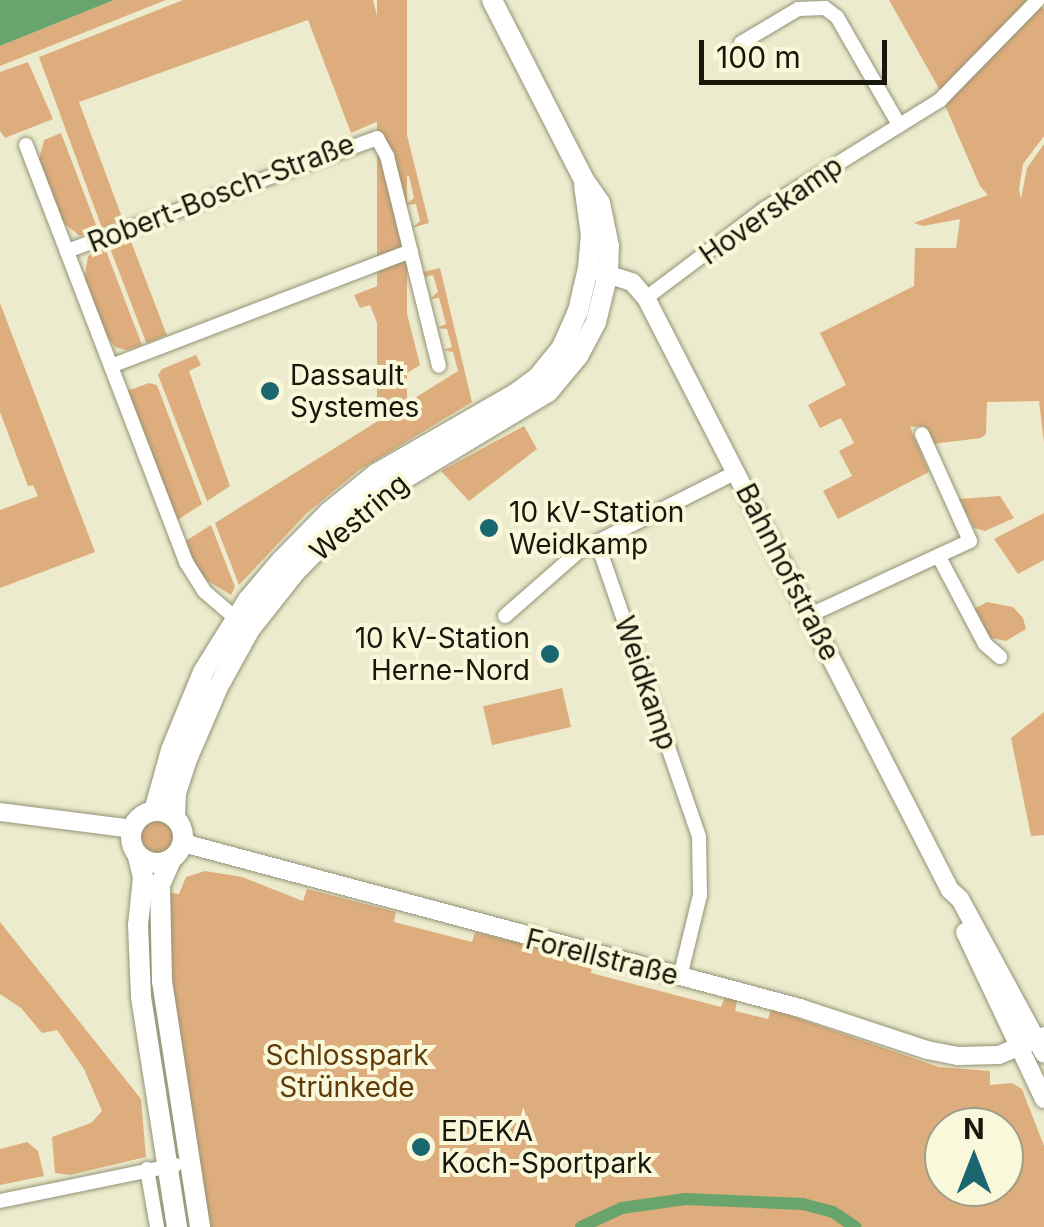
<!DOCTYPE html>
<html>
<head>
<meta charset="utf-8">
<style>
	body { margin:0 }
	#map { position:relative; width:1044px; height:1227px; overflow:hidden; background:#ecebcd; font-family:Inter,sans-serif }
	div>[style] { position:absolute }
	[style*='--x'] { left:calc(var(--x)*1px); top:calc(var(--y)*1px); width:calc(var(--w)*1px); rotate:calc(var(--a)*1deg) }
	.green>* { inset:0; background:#dead7d; transform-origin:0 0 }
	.round { border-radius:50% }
	.water>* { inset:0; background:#68a46c }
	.canal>* { height:12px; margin:-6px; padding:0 6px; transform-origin:6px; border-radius:6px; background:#68a46c }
	.roads { filter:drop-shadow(0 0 2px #939276) drop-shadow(0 0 2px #939276) }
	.minor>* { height:14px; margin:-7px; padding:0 7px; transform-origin:7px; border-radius:7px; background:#fff }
	.tertiary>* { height:18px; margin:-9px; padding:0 9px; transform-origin:9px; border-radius:9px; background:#fff }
	.secondary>* { height:20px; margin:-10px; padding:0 10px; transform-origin:10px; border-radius:10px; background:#fff }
	.secondary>.ring { margin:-10px; padding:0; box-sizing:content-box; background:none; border:20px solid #fff; border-radius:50% }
	.dots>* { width:28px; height:28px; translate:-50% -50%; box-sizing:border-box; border:5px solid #f9f8da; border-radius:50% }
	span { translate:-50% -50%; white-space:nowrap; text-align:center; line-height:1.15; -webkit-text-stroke:8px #f9f8da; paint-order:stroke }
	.street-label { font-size:28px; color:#17170c }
	.poi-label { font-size:28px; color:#17170c }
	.left { translate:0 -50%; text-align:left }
	.right { translate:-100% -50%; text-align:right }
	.park-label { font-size:28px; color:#623b0b }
	.north { position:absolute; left:924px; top:1107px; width:100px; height:100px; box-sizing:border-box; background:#f9f8da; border:2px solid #9f9e88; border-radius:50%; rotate:0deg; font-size:28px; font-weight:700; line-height:40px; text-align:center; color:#17170c }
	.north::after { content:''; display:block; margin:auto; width:35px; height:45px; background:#1b6770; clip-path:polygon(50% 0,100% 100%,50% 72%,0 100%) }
	.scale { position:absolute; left:699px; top:40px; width:188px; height:45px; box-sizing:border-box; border:5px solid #17170c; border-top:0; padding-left:12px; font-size:30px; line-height:35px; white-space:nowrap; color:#17170c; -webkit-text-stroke:8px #f9f8da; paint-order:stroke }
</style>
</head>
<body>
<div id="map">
	<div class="green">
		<i style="clip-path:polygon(114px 0,166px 0,0 66px,0 46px)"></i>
		<i style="clip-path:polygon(183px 0,373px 0,401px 111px,351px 133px,308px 20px,79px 102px,123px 220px,102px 228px,39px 57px)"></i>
		<i style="left:377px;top:0;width:30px;height:411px"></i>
		<i style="clip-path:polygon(889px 0,1030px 0,941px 92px)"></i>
		<i style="clip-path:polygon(1038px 5px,1044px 9px,1044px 136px,1023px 164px,1019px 189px,1021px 199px,1027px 168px,1044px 144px,1044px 443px,1039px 401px,987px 402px,986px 434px,981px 438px,932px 444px,924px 426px,910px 427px,929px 472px,838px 519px,823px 491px,852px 476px,839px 451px,854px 443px,841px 418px,820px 428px,808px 405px,846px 385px,820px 333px,914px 286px,915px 248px,956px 248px,960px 219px,923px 226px,914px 223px,988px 195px,980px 186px,944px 103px)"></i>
		<i style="clip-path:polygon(28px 62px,53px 119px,5px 138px,0 131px,0 72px)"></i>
		<i style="clip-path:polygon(402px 115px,429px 223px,412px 228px,420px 221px,416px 204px,406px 205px,414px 198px,409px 176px,399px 175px,407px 171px,402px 149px,392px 148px,400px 144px,395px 122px)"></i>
		<i style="clip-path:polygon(61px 133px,98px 230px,80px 236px,62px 222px,39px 159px,44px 140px)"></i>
		<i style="left:130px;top:239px;width:103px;height:22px;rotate:69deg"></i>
		<i style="clip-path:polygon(105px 248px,142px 345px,126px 350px,115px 347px,104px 333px,84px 281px,88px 256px)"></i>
		<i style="clip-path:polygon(440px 268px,472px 402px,358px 471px,307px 513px,239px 585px,215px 523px,458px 371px,453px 352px,443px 350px,452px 347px,447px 329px,437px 328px,446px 324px,439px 298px,430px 299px,438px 292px,433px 275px,425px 277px,423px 272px)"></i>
		<i style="clip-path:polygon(398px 278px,420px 365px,399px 378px,370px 305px,360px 308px,354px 295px)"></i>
		<i style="clip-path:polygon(0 303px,95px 552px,0 588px,0 510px,38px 496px,33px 485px,28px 486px,0 412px)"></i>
		<i style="clip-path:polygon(196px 355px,201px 365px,189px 371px,230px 486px,207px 501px,158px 375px,162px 369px)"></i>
		<i style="clip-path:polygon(149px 383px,157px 385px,202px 504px,176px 521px,127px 391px)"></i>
		<i style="clip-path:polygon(524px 426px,537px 449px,469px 501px,441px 471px)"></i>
		<i style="clip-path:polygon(1000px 496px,1014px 518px,985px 531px,974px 528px,959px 499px)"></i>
		<i style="clip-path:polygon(1044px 513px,1044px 560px,1018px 574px,994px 539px)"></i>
		<i style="clip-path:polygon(211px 525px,235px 587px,231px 595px,203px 578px,184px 542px)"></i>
		<i style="clip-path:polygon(987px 602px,1013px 607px,1023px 618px,1026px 629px,1006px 641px,988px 637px,972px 610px)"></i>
		<i style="left:562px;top:688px;width:40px;height:81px;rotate:77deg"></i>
		<i style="clip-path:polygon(1044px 712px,1044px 835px,1031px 836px,1011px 738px)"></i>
		<i class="round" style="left:138px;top:818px;width:40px;height:40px"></i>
		<i style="clip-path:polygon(evenodd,205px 871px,242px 877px,303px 901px,307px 889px,396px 912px,394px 922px,472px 942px,475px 932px,559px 953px,558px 957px,592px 966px,591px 973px,721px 1007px,725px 997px,737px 1000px,735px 1011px,768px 1019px,771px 1009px,939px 1067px,990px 1071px,990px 1085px,1012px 1083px,1022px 1089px,1044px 1146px,1044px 1227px,206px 1227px,178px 1053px,163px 892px,179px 894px,186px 877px,205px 871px,944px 1127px,1004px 1127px,1004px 1187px,944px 1187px,944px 1127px)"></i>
		<i style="clip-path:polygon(0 922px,141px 1099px,146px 1157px,70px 1175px,55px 1173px,52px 1137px,91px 1123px,102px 1111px,84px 1069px,57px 1030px,42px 1033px,21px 1008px,0 994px)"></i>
		<i style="clip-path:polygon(27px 1142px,38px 1151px,44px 1176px,0 1185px,0 1149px)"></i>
	</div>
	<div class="water">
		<i style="clip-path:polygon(0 0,114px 0,0 46px)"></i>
	</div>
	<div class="canal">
		<i style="--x:581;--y:1227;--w:45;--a:-24.9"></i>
		<i style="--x:622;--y:1208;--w:64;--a:-8.1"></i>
		<i style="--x:685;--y:1199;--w:118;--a:2.4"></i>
		<i style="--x:803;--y:1204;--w:31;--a:15"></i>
		<i style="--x:833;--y:1212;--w:27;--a:34"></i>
	</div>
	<div class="roads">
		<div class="minor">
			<i style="--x:741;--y:43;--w:66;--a:-30.8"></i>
			<i style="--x:798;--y:9;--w:27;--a:-2"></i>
			<i style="--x:825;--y:8;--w:15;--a:37"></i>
			<i style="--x:837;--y:17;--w:125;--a:60.1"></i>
			<i style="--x:26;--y:145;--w:447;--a:69"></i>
			<i style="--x:186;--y:562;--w:34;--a:58"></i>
			<i style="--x:204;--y:591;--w:49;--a:40.9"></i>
			<i style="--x:67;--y:251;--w:330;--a:-20"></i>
			<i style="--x:377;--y:138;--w:21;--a:61"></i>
			<i style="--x:387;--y:156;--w:216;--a:76.1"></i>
			<i style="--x:646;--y:298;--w:150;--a:-36.9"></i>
			<i style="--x:766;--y:208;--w:205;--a:-31.8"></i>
			<i style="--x:940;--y:100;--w:140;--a:-45.6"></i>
			<i style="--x:111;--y:366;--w:321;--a:-21"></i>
			<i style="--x:597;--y:542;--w:312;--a:70.9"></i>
			<i style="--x:699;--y:837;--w:58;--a:89"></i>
			<i style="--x:700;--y:895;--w:84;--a:103.7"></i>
			<i style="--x:939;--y:557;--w:98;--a:62.1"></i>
			<i style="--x:985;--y:644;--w:20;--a:41"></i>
			<i style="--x:810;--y:615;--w:176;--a:-24.8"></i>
			<i style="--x:970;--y:541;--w:117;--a:-114.2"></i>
			<i style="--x:505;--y:616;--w:98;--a:-41.3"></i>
			<i style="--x:579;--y:551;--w:177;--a:-26.6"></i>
			<i style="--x:147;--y:1169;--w:59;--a:80.2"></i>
			<i style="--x:0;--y:1201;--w:179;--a:-11.6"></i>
		</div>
		<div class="tertiary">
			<i style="--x:588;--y:268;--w:46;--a:17.7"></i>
			<i style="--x:632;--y:282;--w:21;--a:49"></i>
			<i style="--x:646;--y:298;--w:665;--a:62.82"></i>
			<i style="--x:950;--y:890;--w:13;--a:42"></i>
			<i style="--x:960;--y:899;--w:176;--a:61.5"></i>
			<i style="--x:0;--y:812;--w:133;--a:7.3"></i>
			<i style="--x:183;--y:843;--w:639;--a:14.97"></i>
			<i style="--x:800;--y:1008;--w:134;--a:18.3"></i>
			<i style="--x:927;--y:1050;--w:32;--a:11"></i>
			<i style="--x:958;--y:1056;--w:41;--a:-1.4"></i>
			<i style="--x:999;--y:1055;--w:49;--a:-22.9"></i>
			<i style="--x:965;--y:932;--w:185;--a:64.7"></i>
		</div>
		<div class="secondary">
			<i class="ring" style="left:131px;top:811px;width:32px;height:32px"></i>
			<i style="--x:154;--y:811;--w:63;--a:-74.4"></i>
			<i style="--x:171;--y:750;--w:84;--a:-67.7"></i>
			<i style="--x:203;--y:672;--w:85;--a:-58"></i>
			<i style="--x:248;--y:600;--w:51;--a:-49.8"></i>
			<i style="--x:281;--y:561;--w:69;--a:-45.6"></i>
			<i style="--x:329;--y:512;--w:60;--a:-39"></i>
			<i style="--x:376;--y:474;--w:160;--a:-29.9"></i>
			<i style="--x:515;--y:394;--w:29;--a:-36"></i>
			<i style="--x:538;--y:377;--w:38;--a:-51"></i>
			<i style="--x:562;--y:347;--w:39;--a:-66"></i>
			<i style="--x:578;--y:311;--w:44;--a:-76.9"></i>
			<i style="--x:588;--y:268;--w:32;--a:-85"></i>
			<i style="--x:591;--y:236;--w:51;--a:-97.8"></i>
			<i style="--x:175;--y:818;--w:25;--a:-88"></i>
			<i style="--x:176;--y:793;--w:38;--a:-72"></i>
			<i style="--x:188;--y:757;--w:76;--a:-66.8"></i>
			<i style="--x:218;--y:687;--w:66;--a:-61.1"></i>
			<i style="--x:250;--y:629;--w:73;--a:-51.7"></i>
			<i style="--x:295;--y:572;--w:67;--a:-45.6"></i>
			<i style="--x:342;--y:524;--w:57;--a:-37.9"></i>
			<i style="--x:387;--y:489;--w:188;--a:-31.1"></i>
			<i style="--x:548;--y:392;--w:47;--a:-50.2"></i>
			<i style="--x:578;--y:356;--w:38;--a:-62"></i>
			<i style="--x:596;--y:322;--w:50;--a:-76.2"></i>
			<i style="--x:608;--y:273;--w:27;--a:-88"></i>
			<i style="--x:609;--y:246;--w:44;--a:-101.8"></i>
			<i style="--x:600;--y:203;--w:28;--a:-125"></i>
			<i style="--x:584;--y:180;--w:202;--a:-117.1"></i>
			<i style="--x:138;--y:857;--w:21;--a:76"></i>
			<i style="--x:143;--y:877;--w:48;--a:95.9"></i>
			<i style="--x:138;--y:925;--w:72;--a:87.6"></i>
			<i style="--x:141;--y:997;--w:233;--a:81.1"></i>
			<i style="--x:171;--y:860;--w:27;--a:114"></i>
			<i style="--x:160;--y:885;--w:96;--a:88.8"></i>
			<i style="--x:162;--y:981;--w:249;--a:81.2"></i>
		</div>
	</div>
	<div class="dots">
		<i style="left:270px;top:391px;background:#1b6770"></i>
		<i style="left:489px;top:528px;background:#1b6770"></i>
		<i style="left:550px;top:654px;background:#1b6770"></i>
		<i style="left:421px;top:1147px;background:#1b6770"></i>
	</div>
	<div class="street-label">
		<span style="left:221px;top:193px;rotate:-21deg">Robert-Bosch-Straße</span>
		<span style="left:771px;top:210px;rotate:-35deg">Hoverskamp</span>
		<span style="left:359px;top:517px;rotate:-40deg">Westring</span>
		<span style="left:788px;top:572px;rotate:63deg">Bahnhofstraße</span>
		<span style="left:646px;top:683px;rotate:71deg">Weidkamp</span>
		<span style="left:602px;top:957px;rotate:14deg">Forellstraße</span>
	</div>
	<div class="poi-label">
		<span class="left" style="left:290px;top:391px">Dassault<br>Systemes</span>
		<span class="left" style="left:509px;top:528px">10 kV-Station<br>Weidkamp</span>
		<span class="right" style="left:530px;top:654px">10 kV-Station<br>Herne-Nord</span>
		<span class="left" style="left:441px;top:1147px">EDEKA<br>Koch-Sportpark</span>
	</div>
	<div class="park-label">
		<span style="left:347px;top:1071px">Schlosspark<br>Strünkede</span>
	</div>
	<div class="north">N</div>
	<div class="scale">100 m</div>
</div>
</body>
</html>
